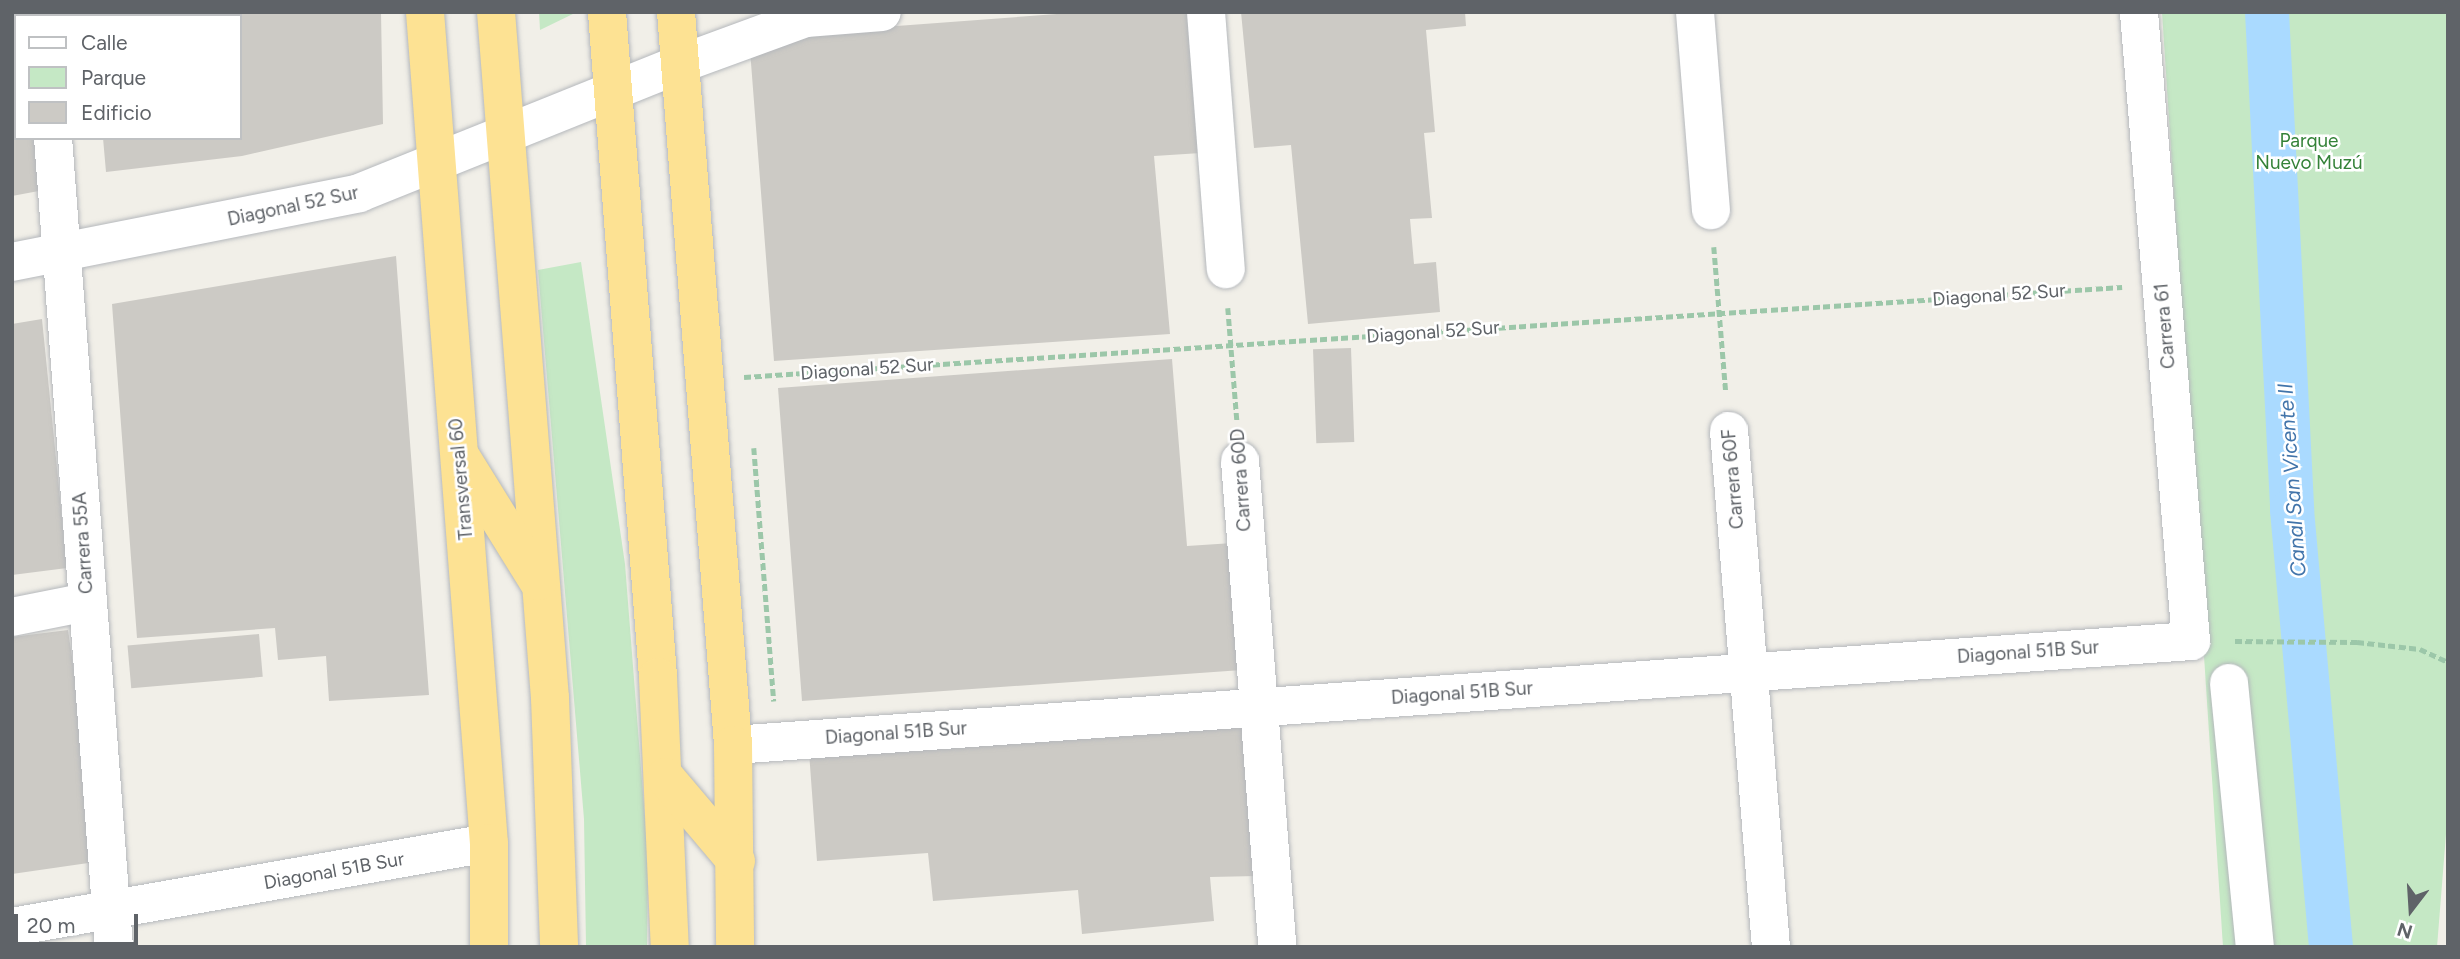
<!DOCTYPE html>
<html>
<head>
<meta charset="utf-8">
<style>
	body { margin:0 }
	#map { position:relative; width:2460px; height:959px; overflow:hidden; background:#f1efe8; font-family:Figtree,sans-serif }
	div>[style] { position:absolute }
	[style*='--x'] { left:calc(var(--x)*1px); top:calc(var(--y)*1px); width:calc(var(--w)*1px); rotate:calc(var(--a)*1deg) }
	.green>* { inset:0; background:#c5e8c5 }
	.canal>* { height:44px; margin:-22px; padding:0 22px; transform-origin:22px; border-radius:22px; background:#aadaff }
	.building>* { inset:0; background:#cccac5; transform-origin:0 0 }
	.path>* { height:4.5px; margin-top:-2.25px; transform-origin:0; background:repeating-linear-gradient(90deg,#9cc7a9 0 7px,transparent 0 10.5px) }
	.roads { filter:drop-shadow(0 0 2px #b5b8bc) drop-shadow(0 0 2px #b5b8bc) }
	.street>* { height:38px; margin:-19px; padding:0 19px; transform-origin:19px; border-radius:19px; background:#fff }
	.secondary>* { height:38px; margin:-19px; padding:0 19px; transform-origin:19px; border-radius:19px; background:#fff }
	.highway>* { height:38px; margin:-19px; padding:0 19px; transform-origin:19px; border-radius:19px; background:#fde293 }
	span { translate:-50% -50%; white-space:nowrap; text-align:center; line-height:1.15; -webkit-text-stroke:5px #fff; paint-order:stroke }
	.park-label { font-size:19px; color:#348238 }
	.street-label { font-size:19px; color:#5f6368 }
	.water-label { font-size:21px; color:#4174aa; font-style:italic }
	.frame { position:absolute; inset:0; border:14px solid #5f6368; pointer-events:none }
	.legend { position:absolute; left:14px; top:14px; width:228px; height:126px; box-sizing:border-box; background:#fff; border:2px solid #bfc1c3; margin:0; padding:9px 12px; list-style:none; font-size:21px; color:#5f6368 }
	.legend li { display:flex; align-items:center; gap:14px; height:35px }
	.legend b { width:35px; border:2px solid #bfc1c3 }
	.north { position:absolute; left:2376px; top:875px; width:70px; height:70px; -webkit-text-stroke:5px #fff; paint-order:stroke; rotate:197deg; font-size:19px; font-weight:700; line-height:28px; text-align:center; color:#5f6368 }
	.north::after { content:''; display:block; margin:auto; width:24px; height:32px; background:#5f6368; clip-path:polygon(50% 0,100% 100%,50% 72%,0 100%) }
	.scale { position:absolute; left:14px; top:914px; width:124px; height:32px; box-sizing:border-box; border:4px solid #5f6368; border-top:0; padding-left:9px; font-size:21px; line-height:24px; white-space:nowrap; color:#5f6368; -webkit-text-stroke:5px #fff; paint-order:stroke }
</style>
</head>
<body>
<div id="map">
	<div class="green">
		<i style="clip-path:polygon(539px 12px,577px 12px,540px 30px)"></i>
		<i style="clip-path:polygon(2162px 12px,2448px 12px,2448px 809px,2437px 947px,2223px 947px)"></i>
		<i style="clip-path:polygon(581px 262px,625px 564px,648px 858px,647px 947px,586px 947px,584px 819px,538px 270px)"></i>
	</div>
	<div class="canal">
		<i style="--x:2267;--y:12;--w:499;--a:87.1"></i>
		<i style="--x:2292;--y:510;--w:439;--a:84.9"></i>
	</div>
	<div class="building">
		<i style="clip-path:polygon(12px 12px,21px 16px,16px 16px,16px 138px,35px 138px,44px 190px,12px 196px)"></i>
		<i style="clip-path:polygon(87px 12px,381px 12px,383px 124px,242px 156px,106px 172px,103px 138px,240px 138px,240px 16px)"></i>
		<i style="clip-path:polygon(1084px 12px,1190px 12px,1201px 153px,1154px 156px,1170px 334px,774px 361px,749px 37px)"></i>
		<i style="clip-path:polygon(1241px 12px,1465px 12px,1466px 26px,1426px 30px,1435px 132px,1424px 133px,1432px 218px,1410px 219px,1414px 264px,1436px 262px,1440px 312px,1308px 324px,1291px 145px,1254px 148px)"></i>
		<i style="clip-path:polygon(396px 256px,429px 695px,329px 701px,326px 656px,278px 660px,275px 628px,137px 638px,112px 304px)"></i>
		<i style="clip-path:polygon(42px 319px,67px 568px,12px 575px,12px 324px)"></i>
		<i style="left:1351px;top:348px;width:94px;height:38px;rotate:88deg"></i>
		<i style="clip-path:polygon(1172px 359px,1187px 546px,1233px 543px,1242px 670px,802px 701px,778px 388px)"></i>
		<i style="clip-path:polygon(68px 630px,102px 861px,12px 874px,12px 637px)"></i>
		<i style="left:259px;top:634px;width:43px;height:132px;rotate:85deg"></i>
		<i style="clip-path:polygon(1246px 723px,1257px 876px,1210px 877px,1214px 921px,1082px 934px,1078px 890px,933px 901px,928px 853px,817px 861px,809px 752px)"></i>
	</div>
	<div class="path">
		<i style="--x:1714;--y:247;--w:145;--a:85.3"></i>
		<i style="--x:1228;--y:308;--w:113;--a:85.4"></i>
		<i style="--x:744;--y:377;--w:1381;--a:-3.74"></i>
		<i style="--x:754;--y:448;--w:254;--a:85.5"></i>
		<i style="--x:2235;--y:641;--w:122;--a:0.5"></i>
		<i style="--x:2357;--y:642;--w:63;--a:6.3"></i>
		<i style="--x:2420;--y:649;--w:31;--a:25"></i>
	</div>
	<div class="roads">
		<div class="street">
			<i style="--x:42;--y:12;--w:4;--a:76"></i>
			<i style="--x:1206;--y:12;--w:258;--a:85.6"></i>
			<i style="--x:1695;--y:12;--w:199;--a:85.4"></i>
			<i style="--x:680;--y:64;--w:134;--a:-20.1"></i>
			<i style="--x:806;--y:18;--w:76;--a:-4.5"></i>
			<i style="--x:53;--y:138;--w:811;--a:85.69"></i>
			<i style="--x:1729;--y:431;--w:518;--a:85.35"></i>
			<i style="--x:1240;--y:461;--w:487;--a:85.6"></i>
			<i style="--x:12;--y:617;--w:76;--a:-11.3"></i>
			<i style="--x:2229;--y:683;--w:265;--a:84.4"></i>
			<i style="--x:733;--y:745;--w:1462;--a:-4.08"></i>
			<i style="--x:2191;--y:641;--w:631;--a:-94.73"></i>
			<i style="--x:12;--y:927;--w:484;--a:-10"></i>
		</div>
		<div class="secondary">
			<i style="--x:12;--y:262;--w:354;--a:-11.2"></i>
			<i style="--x:359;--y:193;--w:346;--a:-21.9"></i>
		</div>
		<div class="highway">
			<i style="--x:425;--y:12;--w:833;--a:85.6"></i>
			<i style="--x:489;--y:843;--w:104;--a:90"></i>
			<i style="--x:496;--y:12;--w:688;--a:85.5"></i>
			<i style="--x:550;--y:698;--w:249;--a:87.9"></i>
			<i style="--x:607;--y:12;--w:667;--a:85.61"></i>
			<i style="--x:658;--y:677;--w:270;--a:87.5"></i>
			<i style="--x:676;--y:12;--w:735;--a:85.55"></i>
			<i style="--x:733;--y:745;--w:202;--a:89.4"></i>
			<i style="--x:461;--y:457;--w:146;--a:58.2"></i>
			<i style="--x:665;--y:777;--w:110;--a:49.8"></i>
		</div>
	</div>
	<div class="park-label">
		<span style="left:2309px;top:152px">Parque<br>Nuevo Muzú</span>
	</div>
	<div class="street-label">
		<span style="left:293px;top:206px;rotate:-12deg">Diagonal 52 Sur</span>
		<span style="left:1999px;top:295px;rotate:-4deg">Diagonal 52 Sur</span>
		<span style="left:2165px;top:326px;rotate:-95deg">Carrera 61</span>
		<span style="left:1433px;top:332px;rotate:-4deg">Diagonal 52 Sur</span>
		<span style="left:867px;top:369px;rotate:-4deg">Diagonal 52 Sur</span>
		<span style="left:461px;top:479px;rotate:-95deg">Transversal 60</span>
		<span style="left:1733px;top:479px;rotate:-95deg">Carrera 60F</span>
		<span style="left:1241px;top:480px;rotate:-94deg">Carrera 60D</span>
		<span style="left:83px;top:543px;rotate:-94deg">Carrera 55A</span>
		<span style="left:2028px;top:652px;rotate:-4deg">Diagonal 51B Sur</span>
		<span style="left:1462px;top:693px;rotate:-4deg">Diagonal 51B Sur</span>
		<span style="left:896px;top:733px;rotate:-4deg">Diagonal 51B Sur</span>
		<span style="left:334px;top:871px;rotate:-10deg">Diagonal 51B Sur</span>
	</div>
	<div class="water-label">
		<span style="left:2292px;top:480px;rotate:-94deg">Canal San Vicente II</span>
	</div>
	<div class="frame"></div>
	<ul class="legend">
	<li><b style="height:9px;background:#fff"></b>Calle</li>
	<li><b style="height:19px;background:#c5e8c5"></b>Parque</li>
	<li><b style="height:19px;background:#cccac5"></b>Edificio</li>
	</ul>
	<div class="north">N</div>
	<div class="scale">20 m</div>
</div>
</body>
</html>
